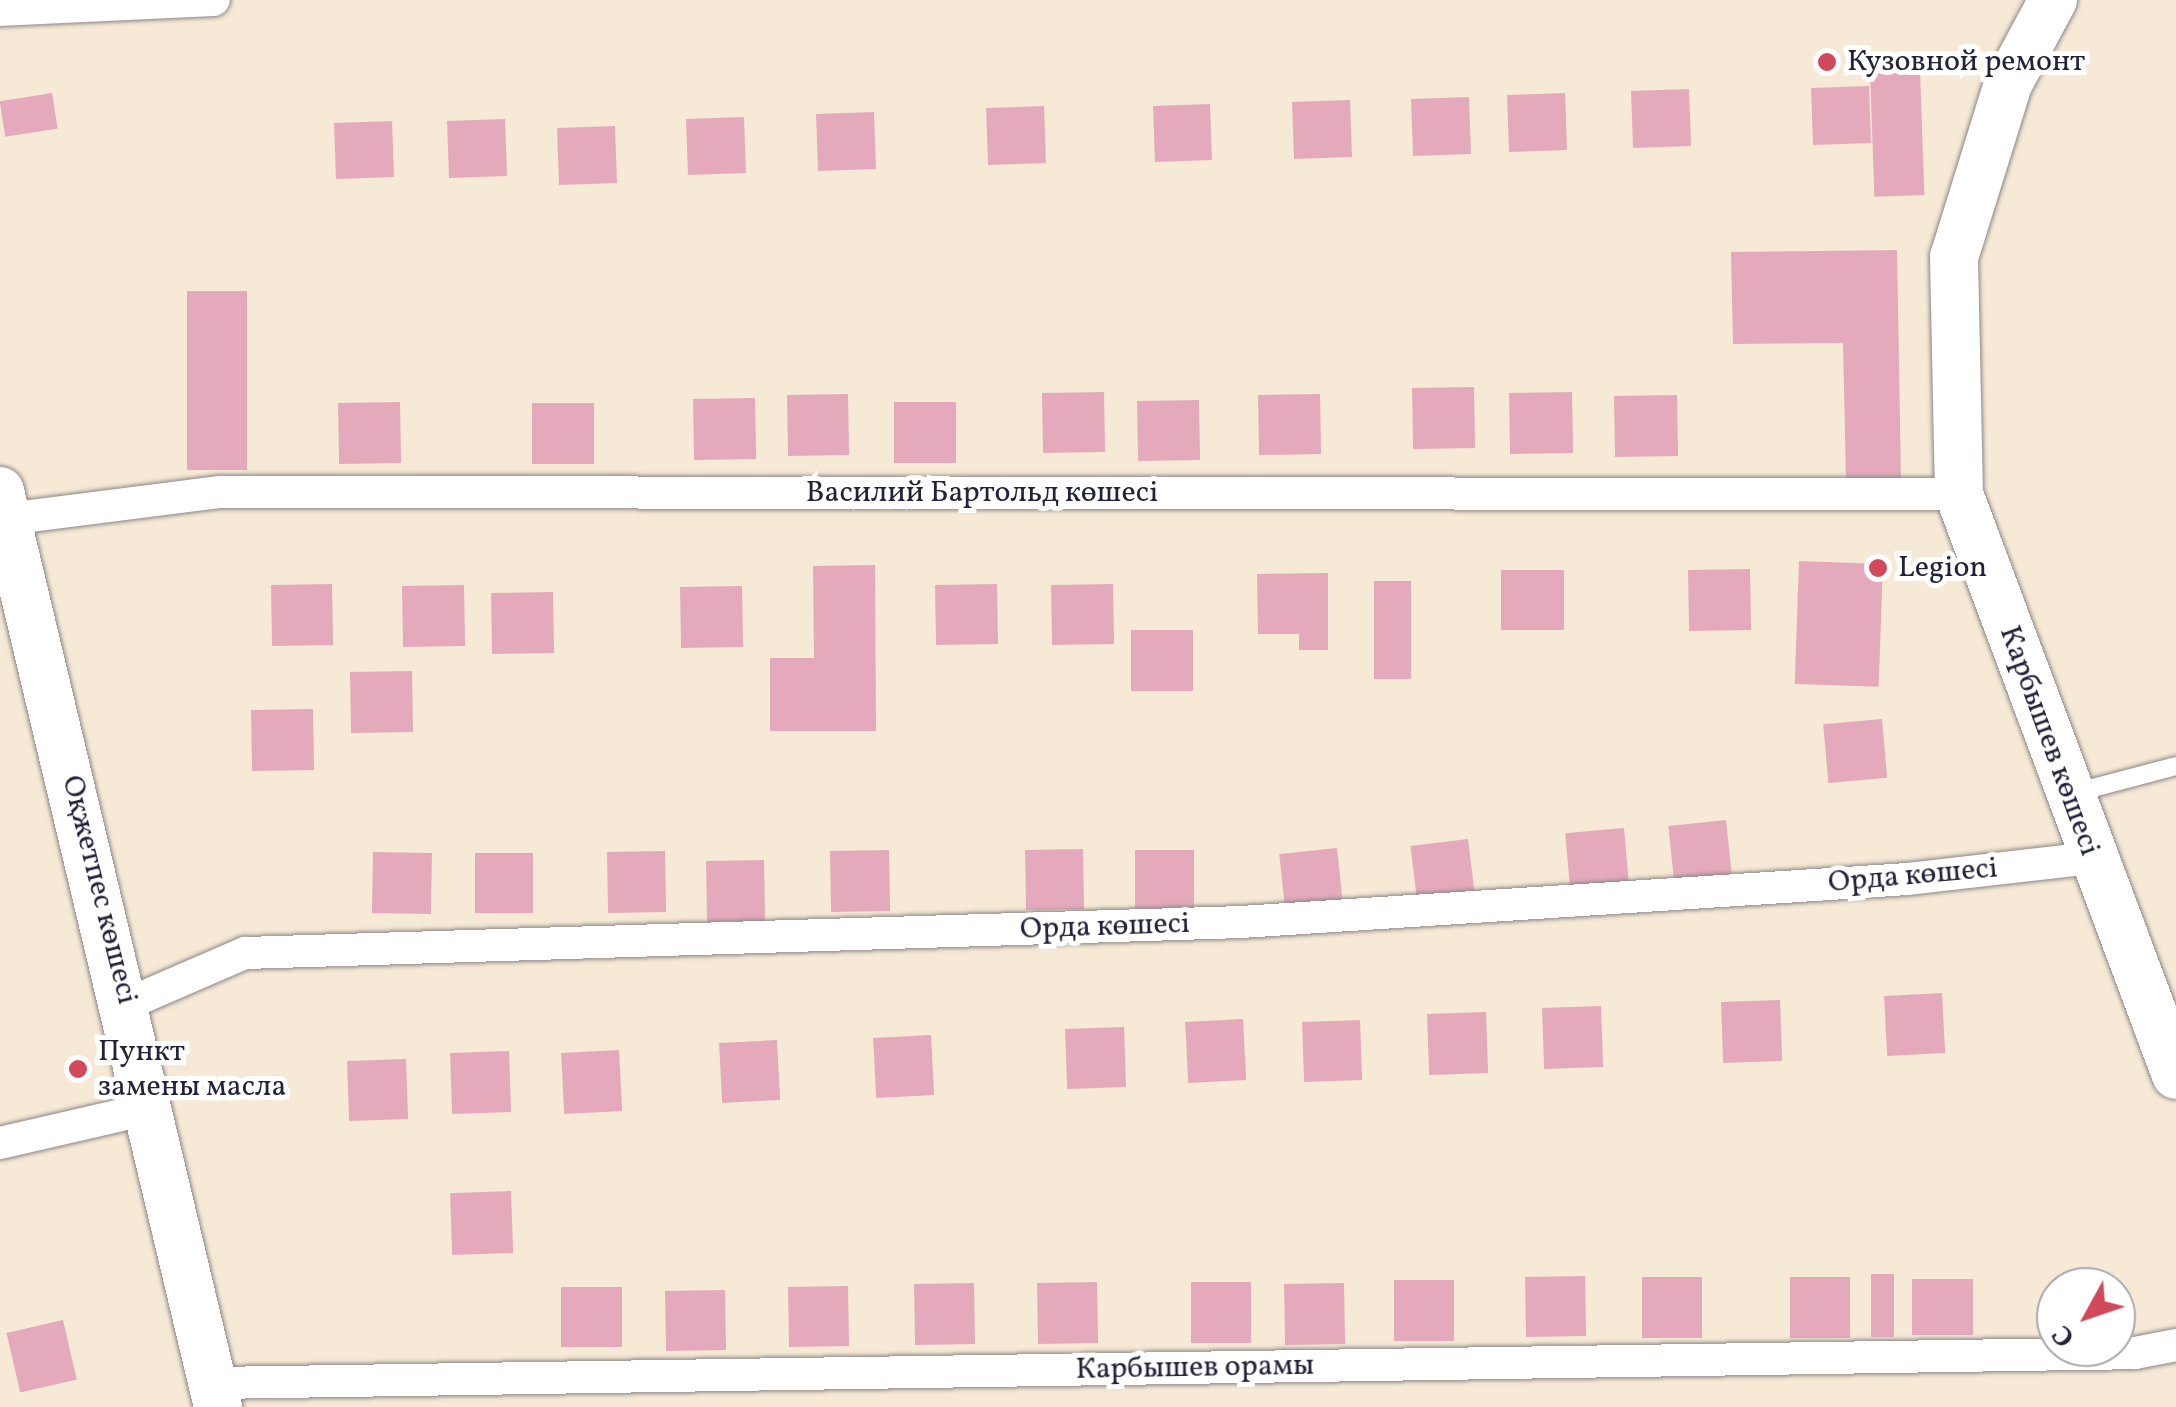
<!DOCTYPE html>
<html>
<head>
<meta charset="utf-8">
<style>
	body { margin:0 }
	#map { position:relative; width:2176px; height:1407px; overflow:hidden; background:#f6e9d5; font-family:Vollkorn,serif }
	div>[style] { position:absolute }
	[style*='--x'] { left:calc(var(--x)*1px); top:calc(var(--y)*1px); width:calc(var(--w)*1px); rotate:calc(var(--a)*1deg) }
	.building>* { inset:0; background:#e4aabb; transform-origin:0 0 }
	.roads { filter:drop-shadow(0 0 2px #8c8688) drop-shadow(0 0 2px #8c8688) }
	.lane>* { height:18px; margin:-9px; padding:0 9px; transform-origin:9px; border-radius:9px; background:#fff }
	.street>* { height:32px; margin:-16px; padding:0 16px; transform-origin:16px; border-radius:16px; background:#fff }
	.secondary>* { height:48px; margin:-24px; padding:0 24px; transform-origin:24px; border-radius:24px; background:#fff }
	.dots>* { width:28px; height:28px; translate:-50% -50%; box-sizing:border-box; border:5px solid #fff; border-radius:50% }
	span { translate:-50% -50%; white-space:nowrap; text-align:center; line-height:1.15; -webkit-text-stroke:10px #fff; paint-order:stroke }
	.poi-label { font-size:30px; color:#22223b }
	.left { translate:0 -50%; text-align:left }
	.street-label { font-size:30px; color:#22223b }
	.north { position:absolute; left:2036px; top:1267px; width:100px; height:100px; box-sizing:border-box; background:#fff; border:2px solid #a7a7b1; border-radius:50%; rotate:230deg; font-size:28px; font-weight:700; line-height:40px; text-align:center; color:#22223b }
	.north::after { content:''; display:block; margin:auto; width:35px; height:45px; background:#d1495b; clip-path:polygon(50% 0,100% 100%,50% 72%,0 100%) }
</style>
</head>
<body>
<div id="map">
	<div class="building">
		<i style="left:1920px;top:70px;width:125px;height:50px;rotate:88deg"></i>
		<i style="left:1869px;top:86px;width:57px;height:58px;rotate:88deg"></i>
		<i style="left:1689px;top:89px;width:57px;height:58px;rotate:88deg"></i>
		<i style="left:52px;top:93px;width:36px;height:53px;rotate:81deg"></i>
		<i style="left:1565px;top:93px;width:57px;height:58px;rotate:88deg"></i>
		<i style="left:1469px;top:97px;width:57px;height:58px;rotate:88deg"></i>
		<i style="left:1350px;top:100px;width:57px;height:58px;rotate:88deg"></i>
		<i style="left:1210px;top:104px;width:56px;height:57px;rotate:88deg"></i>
		<i style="left:1044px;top:106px;width:57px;height:58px;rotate:88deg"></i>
		<i style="left:874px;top:112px;width:57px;height:58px;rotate:88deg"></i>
		<i style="left:744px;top:117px;width:56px;height:58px;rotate:88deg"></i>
		<i style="left:505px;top:119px;width:57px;height:58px;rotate:88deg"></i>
		<i style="left:392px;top:121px;width:56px;height:58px;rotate:88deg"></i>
		<i style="left:615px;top:126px;width:57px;height:58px;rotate:88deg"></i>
		<i style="clip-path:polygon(1897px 250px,1901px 480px,1846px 480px,1843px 343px,1733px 344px,1731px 252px)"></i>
		<i style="left:187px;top:291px;width:60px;height:179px"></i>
		<i style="left:1474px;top:387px;width:61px;height:62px;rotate:89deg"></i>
		<i style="left:1104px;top:392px;width:60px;height:62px;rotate:89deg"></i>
		<i style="left:1572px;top:392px;width:61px;height:63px;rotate:89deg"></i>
		<i style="left:848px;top:394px;width:61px;height:61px;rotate:89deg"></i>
		<i style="left:1320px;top:394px;width:60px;height:62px;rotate:89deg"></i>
		<i style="left:1677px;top:395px;width:61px;height:63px;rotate:89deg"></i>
		<i style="left:755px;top:398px;width:61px;height:62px;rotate:89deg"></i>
		<i style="left:1199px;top:400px;width:60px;height:62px;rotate:89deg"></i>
		<i style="left:400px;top:402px;width:61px;height:62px;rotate:89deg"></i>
		<i style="left:894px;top:402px;width:62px;height:61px"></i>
		<i style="left:532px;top:403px;width:62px;height:61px"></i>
		<i style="left:1799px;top:561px;width:84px;height:123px;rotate:2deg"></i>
		<i style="clip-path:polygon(875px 565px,876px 731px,770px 731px,770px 658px,814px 658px,813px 566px)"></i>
		<i style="left:1750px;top:569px;width:61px;height:62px;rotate:89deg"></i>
		<i style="left:1564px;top:570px;width:60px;height:63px;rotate:90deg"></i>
		<i style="clip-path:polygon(1328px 573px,1328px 650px,1299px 650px,1299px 634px,1258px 634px,1257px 574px)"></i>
		<i style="left:1374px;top:581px;width:37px;height:98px"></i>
		<i style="left:332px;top:584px;width:61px;height:61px;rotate:89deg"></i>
		<i style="left:997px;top:584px;width:60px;height:62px;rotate:89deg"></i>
		<i style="left:1113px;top:584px;width:60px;height:62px;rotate:89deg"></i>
		<i style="left:464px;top:585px;width:61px;height:62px;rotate:89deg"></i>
		<i style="left:742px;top:586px;width:61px;height:62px;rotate:89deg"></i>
		<i style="left:553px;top:592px;width:61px;height:62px;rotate:89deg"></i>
		<i style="left:1131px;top:630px;width:62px;height:61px"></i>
		<i style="left:412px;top:671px;width:61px;height:62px;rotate:89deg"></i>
		<i style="left:313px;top:709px;width:61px;height:62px;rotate:89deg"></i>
		<i style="left:1882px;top:719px;width:59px;height:59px;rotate:85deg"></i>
		<i style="left:1726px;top:820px;width:60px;height:58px;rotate:84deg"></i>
		<i style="left:1624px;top:828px;width:60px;height:59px;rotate:85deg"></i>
		<i style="left:1468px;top:839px;width:60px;height:58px;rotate:83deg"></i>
		<i style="left:1337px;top:848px;width:60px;height:58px;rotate:84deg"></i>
		<i style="left:1083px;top:849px;width:60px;height:58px;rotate:89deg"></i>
		<i style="left:889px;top:850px;width:61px;height:59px;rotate:89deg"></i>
		<i style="left:1135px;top:850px;width:59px;height:61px"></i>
		<i style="left:665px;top:851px;width:61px;height:58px;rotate:89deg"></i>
		<i style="left:373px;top:852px;width:59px;height:61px;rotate:1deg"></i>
		<i style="left:475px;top:853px;width:58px;height:60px"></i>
		<i style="left:764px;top:860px;width:61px;height:58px;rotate:89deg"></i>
		<i style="left:1942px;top:993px;width:60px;height:58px;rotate:87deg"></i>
		<i style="left:1780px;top:1000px;width:61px;height:59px;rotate:88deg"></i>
		<i style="left:1601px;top:1006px;width:61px;height:59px;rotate:88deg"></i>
		<i style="left:1486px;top:1012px;width:61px;height:59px;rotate:88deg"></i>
		<i style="left:1243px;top:1019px;width:61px;height:58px;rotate:87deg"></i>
		<i style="left:1360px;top:1020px;width:60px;height:58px;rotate:88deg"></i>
		<i style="left:1124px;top:1027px;width:60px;height:59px;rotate:88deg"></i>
		<i style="left:931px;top:1035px;width:60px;height:58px;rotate:87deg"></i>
		<i style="left:777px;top:1040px;width:60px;height:58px;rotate:87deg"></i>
		<i style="left:619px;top:1050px;width:61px;height:58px;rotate:87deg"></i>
		<i style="left:509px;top:1051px;width:61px;height:59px;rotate:88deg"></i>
		<i style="left:406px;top:1059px;width:60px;height:59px;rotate:88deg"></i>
		<i style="left:511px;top:1191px;width:62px;height:61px;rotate:88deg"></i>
		<i style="left:1871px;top:1274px;width:23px;height:63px"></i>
		<i style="left:1585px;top:1276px;width:60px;height:60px;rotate:89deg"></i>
		<i style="left:1642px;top:1277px;width:60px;height:61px"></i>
		<i style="left:1790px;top:1277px;width:60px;height:61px"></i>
		<i style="left:2055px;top:1277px;width:60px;height:10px"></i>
		<i style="left:1973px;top:1279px;width:56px;height:61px;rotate:90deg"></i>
		<i style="left:1454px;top:1280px;width:61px;height:60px;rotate:90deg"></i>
		<i style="left:1097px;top:1282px;width:61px;height:60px;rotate:89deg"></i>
		<i style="left:1191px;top:1282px;width:60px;height:61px"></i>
		<i style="left:974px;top:1283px;width:61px;height:60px;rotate:89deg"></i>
		<i style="left:1344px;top:1283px;width:61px;height:60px;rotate:89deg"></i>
		<i style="left:848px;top:1286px;width:60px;height:60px;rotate:89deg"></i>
		<i style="left:561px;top:1287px;width:61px;height:60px"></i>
		<i style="left:725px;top:1290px;width:60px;height:60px;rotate:89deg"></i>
		<i style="left:63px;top:1320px;width:61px;height:58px;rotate:77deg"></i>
	</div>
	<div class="roads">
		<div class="lane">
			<i style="--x:2074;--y:793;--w:106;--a:-14.8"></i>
		</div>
		<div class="street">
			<i style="--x:0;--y:10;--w:214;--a:-2.7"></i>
			<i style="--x:6;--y:519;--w:216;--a:-7.2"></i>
			<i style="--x:220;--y:492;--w:1739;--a:0.07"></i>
			<i style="--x:127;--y:1004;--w:129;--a:-23.4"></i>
			<i style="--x:245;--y:953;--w:996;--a:-1.78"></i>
			<i style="--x:1241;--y:922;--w:667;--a:-3.69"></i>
			<i style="--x:1907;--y:879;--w:185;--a:-6.5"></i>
			<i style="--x:0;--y:1143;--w:156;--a:-13"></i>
			<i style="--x:213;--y:1383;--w:1922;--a:-0.89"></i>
			<i style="--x:2135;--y:1353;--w:42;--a:-11"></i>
		</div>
		<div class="secondary">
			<i style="--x:2053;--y:0;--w:95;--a:118.2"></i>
			<i style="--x:2008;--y:84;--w:181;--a:107.3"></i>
			<i style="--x:1954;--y:257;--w:237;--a:88.8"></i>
			<i style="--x:1959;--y:494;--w:620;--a:69.52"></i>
			<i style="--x:0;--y:491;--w:942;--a:76.61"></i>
		</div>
	</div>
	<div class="dots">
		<i style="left:1827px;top:62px;background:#d1495b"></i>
		<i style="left:1878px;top:568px;background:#d1495b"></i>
		<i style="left:78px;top:1069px;background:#d1495b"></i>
	</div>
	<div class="poi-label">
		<span class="left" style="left:1847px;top:62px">Кузовной ремонт</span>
		<span class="left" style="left:1898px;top:568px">Legion</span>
		<span class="left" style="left:98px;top:1069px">Пункт<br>замены масла</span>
	</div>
	<div class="street-label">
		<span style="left:982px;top:493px">Василий Бартольд көшесі</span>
		<span style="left:2049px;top:741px;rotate:70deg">Карбышев көшесі</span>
		<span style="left:1913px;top:876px;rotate:-5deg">Орда көшесі</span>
		<span style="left:99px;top:890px;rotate:76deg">Оқжетпес көшесі</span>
		<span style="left:1105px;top:927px;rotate:-2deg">Орда көшесі</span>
		<span style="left:1195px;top:1368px;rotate:-1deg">Карбышев орамы</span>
	</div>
	<div class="north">С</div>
</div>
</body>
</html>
